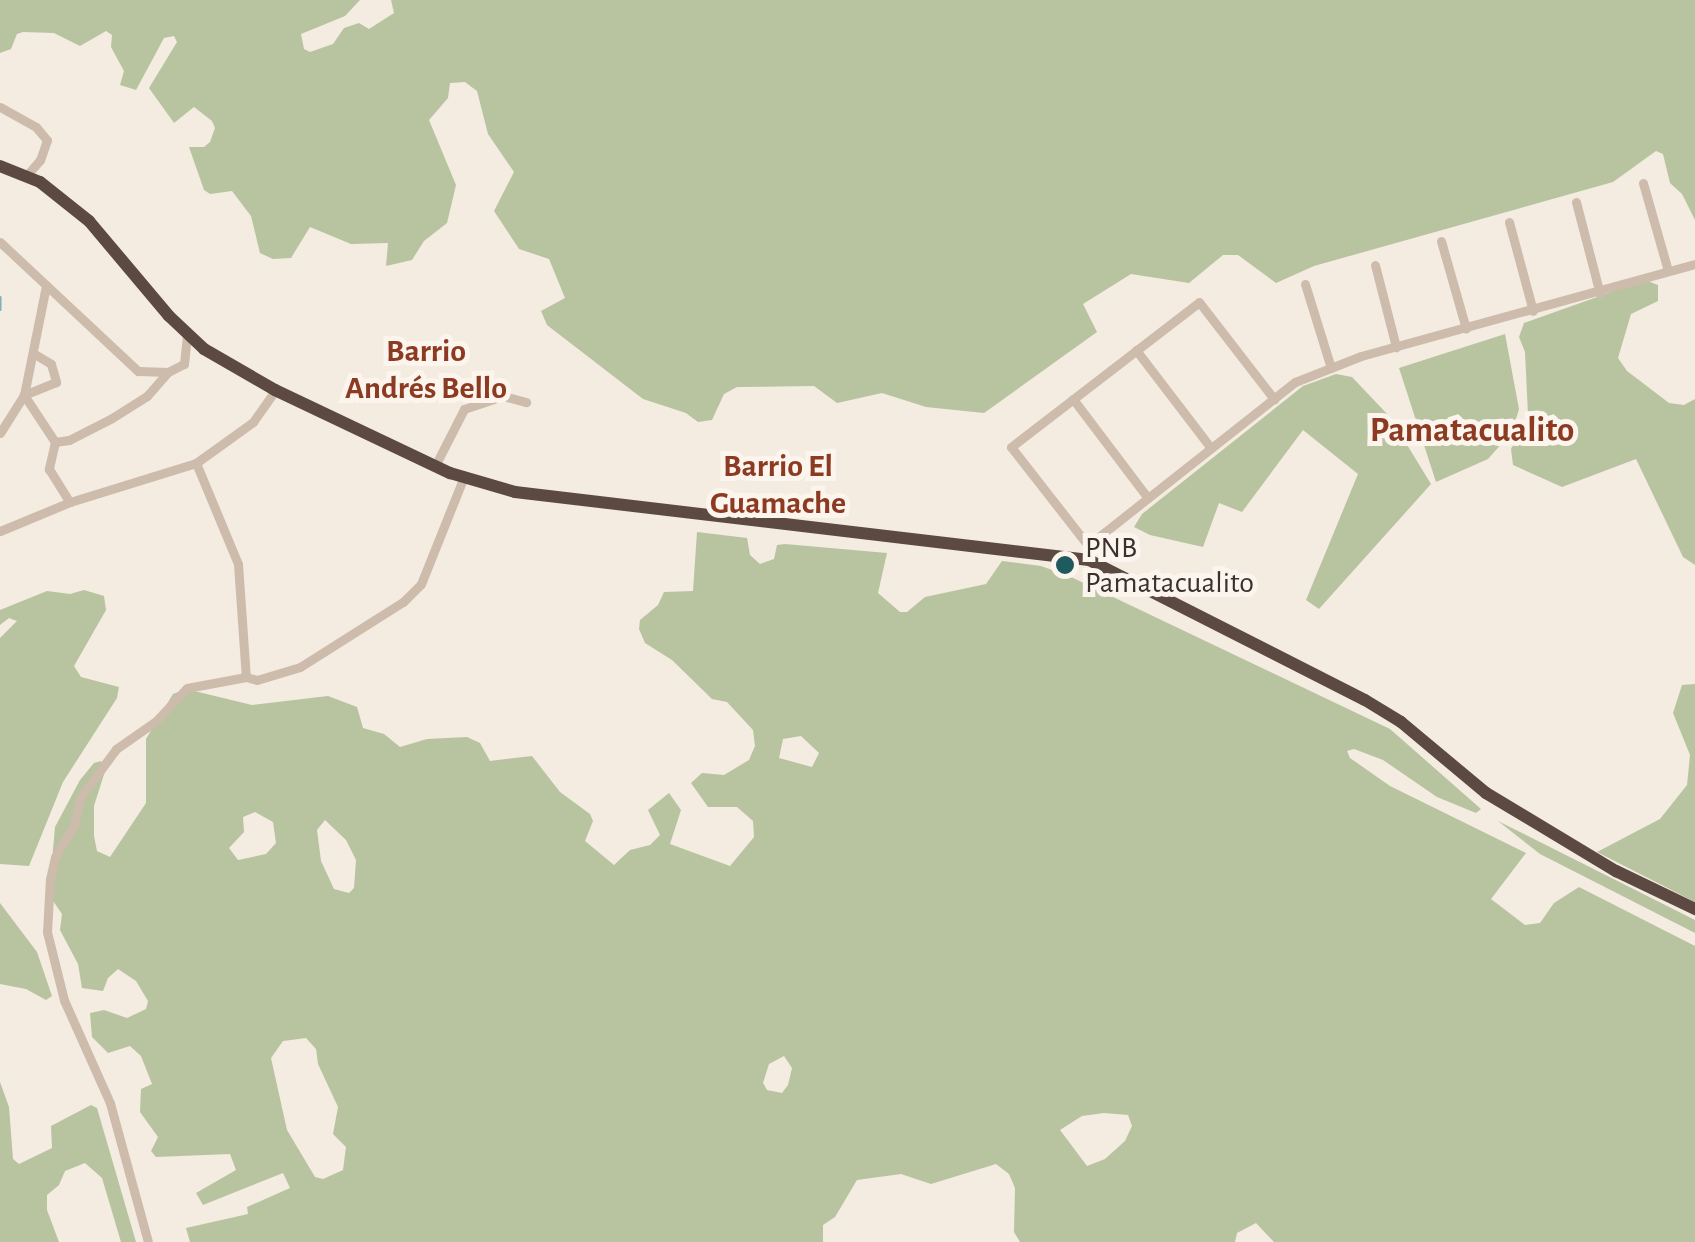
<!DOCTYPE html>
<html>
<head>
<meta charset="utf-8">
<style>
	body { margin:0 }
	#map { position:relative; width:1695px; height:1242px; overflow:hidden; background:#f4ebe1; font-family:"Alegreya Sans",sans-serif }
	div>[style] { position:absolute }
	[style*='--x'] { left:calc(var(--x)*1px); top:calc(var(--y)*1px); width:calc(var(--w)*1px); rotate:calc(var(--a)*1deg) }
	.green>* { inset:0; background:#b8c4a0 }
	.stream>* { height:2.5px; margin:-1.25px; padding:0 1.25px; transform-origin:1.25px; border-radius:1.25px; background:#7fb0b2 }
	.minor>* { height:9px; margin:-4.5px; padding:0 4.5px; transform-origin:4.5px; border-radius:4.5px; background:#cdbbac }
	.highway>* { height:12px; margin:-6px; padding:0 6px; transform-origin:6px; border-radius:6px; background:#5c4a42 }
	.dots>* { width:28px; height:28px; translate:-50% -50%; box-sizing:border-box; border:5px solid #fbf5ee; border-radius:50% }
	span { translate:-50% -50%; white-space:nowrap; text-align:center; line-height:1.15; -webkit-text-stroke:10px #fbf5ee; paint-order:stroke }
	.poi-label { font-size:30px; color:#3b302b }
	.left { translate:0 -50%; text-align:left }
	.neighbourhood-label { font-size:32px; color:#8c3b22; font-weight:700 }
	.quarter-label { font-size:35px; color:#8c3b22; font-weight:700 }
</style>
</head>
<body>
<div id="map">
	<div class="green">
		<i style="clip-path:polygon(0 0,360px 0,345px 16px,301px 34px,304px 49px,310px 52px,333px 44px,344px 28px,359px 23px,369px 29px,394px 13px,391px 0,1695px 0,1695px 220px,1682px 194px,1670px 183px,1663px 154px,1656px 151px,1613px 182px,1314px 266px,1276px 283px,1238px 255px,1223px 255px,1189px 283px,1131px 274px,1083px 304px,1097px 332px,984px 413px,926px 407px,882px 393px,837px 403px,814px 386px,737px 387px,724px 394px,712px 420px,698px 422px,686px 413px,643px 399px,547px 325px,541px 311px,565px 298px,549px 259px,519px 249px,494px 211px,514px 172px,488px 134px,477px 91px,465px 82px,450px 83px,448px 98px,429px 120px,456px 185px,447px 223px,424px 241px,412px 260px,386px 266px,388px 243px,351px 244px,310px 227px,291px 258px,273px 259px,260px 253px,251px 216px,232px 191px,210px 194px,204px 190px,189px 147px,204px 147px,210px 142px,215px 128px,212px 121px,194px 107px,174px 123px,149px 88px,177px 42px,174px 36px,164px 38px,136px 90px,120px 85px,124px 71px,111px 47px,112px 35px,106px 31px,80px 46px,54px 33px,23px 32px,17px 34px,11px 49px,0 53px)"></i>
		<i style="clip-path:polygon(1645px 280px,1658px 285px,1658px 301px,1631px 314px,1618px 358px,1627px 371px,1669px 403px,1684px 405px,1695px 399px,1695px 565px,1683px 557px,1636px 459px,1562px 487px,1513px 465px,1511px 449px,1528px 415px,1525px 352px,1519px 337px,1524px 323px)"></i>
		<i style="clip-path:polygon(1505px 334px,1519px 409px,1512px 432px,1488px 459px,1436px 482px,1399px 368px)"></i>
		<i style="clip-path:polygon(1336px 374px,1352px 377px,1390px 417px,1431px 484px,1319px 609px,1306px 600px,1358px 474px,1303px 430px,1242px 512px,1219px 503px,1203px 547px,1150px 535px,1134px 527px,1142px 514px,1303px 386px)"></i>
		<i style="clip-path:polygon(evenodd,697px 532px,747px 538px,750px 555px,760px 564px,774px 559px,777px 545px,785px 544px,887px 553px,878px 593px,900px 612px,907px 612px,925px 597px,986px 584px,1002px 561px,1041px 566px,1069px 576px,1390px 729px,1481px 809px,1476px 813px,1437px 797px,1383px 760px,1354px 749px,1347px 751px,1350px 758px,1390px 786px,1526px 853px,1491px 899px,1525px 925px,1540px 923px,1554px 903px,1579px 887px,1695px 946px,1695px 1242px,1274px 1242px,1256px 1223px,1237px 1233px,1235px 1242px,1020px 1242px,1014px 1232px,1015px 1188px,1009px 1174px,996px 1164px,931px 1184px,901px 1174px,857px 1180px,835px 1217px,823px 1225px,823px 1242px,190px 1242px,186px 1228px,248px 1214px,247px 1207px,290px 1188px,283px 1173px,203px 1205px,196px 1193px,236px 1170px,230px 1154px,156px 1157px,151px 1151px,158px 1137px,140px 1112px,141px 1089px,152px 1084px,141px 1056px,130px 1046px,108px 1053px,92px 1037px,90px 1013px,104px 1010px,127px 1018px,146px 1009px,148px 1001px,136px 981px,118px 969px,108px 978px,103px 991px,82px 988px,78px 964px,60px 930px,62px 914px,49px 895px,55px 827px,80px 780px,94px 763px,101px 761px,106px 768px,94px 806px,94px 836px,97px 851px,110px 857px,146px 803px,146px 739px,173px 694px,186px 689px,252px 705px,328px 696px,357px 707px,363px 728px,384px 734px,400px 747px,427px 739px,467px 737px,480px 743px,490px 761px,532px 756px,560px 792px,590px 814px,593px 821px,585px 841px,614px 865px,630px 850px,650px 845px,660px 835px,648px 810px,669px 793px,681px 810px,670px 844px,730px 866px,754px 837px,753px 821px,737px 807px,708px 807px,691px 783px,702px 773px,724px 775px,749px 760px,755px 746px,753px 730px,727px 702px,712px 699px,672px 660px,645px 643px,639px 629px,640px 620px,658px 605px,664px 592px,693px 591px,697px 532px,801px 736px,819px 753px,812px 767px,779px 758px,783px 739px,801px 736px,697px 532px,255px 812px,273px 822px,276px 843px,266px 854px,238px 860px,229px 848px,244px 832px,243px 817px,255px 812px,697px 532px,325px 820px,346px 840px,356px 860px,354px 888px,349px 893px,334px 889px,321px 861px,317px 830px,325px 820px,697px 532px,306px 1038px,316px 1049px,318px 1064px,338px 1107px,333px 1134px,346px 1147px,343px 1170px,323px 1179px,315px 1177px,287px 1130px,271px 1058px,283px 1041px,306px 1038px,697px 532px,784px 1056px,792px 1068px,788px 1085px,782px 1093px,767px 1090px,763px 1083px,769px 1064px,784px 1056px,697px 532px,1104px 1113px,1128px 1115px,1132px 1126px,1125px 1141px,1105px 1159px,1087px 1166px,1060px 1130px,1082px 1116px,1104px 1113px)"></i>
		<i style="clip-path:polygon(84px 590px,104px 596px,106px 610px,74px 666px,81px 677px,119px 687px,117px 698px,63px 782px,29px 866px,0 864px,0 638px,17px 621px,9px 618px,0 625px,0 610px,47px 591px,70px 594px)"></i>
		<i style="clip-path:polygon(1695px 684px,1695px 902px,1597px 852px,1660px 819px,1687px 785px,1690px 755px,1673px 713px,1682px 685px)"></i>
		<i style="clip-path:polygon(1498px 821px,1695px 920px,1695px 933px,1540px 854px)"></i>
		<i style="clip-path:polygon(0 903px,37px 952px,52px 996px,46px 1000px,26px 989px,0 984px)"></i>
		<i style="clip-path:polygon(0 1082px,9px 1107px,13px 1159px,19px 1164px,52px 1148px,51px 1126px,91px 1105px,97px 1108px,136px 1242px,121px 1242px,102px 1178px,85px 1163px,65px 1171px,59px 1185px,47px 1195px,47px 1210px,59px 1242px,0 1242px)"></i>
	</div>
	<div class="stream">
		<i style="--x:0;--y:297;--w:12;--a:90"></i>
	</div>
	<div class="minor">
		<i style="--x:0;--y:107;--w:41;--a:29.1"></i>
		<i style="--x:36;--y:127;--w:17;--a:50"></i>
		<i style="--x:47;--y:140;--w:21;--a:109"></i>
		<i style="--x:40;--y:160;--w:21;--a:131"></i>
		<i style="--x:1643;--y:183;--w:91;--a:74.1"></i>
		<i style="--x:1576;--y:202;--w:95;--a:75.4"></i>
		<i style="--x:1509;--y:222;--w:92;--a:74.9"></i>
		<i style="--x:1441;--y:241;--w:91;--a:74.1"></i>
		<i style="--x:0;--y:242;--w:189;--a:43.1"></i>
		<i style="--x:138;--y:371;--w:30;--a:2"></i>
		<i style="--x:168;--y:372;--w:18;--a:-27"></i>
		<i style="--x:184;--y:364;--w:29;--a:-84"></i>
		<i style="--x:1375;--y:265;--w:85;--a:75.6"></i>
		<i style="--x:1305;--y:284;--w:88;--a:72.8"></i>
		<i style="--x:1136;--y:350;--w:123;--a:52.6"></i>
		<i style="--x:33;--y:353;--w:21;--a:31"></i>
		<i style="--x:51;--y:364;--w:19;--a:74"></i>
		<i style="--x:56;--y:382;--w:35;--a:158"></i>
		<i style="--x:24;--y:395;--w:56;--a:56.6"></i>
		<i style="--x:55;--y:442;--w:14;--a:-8"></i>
		<i style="--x:69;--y:440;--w:48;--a:-27.1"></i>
		<i style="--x:112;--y:418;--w:41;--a:-32.2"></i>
		<i style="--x:147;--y:396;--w:32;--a:-49"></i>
		<i style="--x:1073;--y:399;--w:124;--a:52.9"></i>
		<i style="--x:0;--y:433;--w:45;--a:-57.7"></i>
		<i style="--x:24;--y:395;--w:111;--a:-78.6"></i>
		<i style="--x:55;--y:442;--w:28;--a:103"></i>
		<i style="--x:49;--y:469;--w:39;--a:58"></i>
		<i style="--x:70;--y:502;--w:132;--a:-17.2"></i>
		<i style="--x:196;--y:463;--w:70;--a:-35.7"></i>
		<i style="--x:253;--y:422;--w:39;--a:-55"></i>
		<i style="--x:196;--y:463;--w:109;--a:67.4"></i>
		<i style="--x:238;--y:564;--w:113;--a:86"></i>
		<i style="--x:246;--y:677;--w:11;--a:15"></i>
		<i style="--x:257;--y:680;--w:45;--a:-16.8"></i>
		<i style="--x:300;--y:667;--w:122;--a:-32.3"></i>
		<i style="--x:403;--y:602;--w:25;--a:-45"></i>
		<i style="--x:421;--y:584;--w:113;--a:-68.2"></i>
		<i style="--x:435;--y:466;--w:64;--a:-63"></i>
		<i style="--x:464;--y:409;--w:41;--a:-18.4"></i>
		<i style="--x:503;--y:396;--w:24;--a:15"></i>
		<i style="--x:0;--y:531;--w:76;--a:-22.5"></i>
		<i style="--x:1090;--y:548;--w:128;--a:-128"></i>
		<i style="--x:1011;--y:447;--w:237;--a:-37.6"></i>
		<i style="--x:1199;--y:302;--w:123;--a:52.3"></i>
		<i style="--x:1089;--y:560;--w:17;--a:-83"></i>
		<i style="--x:1091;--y:543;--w:260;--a:-38.3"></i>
		<i style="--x:1295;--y:382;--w:71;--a:-21.5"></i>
		<i style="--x:1361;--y:356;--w:346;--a:-15.4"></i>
		<i style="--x:148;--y:1242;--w:144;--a:-105.3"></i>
		<i style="--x:110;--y:1103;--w:113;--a:-114.1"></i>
		<i style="--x:64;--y:1000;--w:70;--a:-104"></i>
		<i style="--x:47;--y:932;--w:53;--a:-86.8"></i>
		<i style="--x:50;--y:879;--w:23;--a:-77"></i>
		<i style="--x:55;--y:857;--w:37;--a:-59"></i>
		<i style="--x:74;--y:825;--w:28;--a:-77"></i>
		<i style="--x:80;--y:798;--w:61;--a:-53.7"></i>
		<i style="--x:116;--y:749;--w:49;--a:-35"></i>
		<i style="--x:156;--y:721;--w:45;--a:-46.8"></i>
		<i style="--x:187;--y:688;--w:60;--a:-10.6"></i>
	</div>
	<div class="highway">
		<i style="--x:0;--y:166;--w:43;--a:21.8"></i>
		<i style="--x:40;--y:182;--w:63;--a:38.5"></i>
		<i style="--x:89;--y:221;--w:124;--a:49.9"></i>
		<i style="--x:169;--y:316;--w:48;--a:43.3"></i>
		<i style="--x:204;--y:349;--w:82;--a:30"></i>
		<i style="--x:275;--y:390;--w:194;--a:25.4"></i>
		<i style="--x:450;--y:473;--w:68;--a:16.3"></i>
		<i style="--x:515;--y:492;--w:578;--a:6.76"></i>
		<i style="--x:1089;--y:560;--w:309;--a:26.9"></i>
		<i style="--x:1365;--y:700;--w:42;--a:31.4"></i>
		<i style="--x:1401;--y:722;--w:111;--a:39.9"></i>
		<i style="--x:1486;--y:793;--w:152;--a:31"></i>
		<i style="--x:1616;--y:871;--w:88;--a:25.7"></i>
	</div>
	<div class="dots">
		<i style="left:1065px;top:565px;background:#1f5a5e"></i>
	</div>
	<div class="poi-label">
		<span class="left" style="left:1085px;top:565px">PNB<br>Pamatacualito</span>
	</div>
	<div class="neighbourhood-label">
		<span style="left:426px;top:370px">Barrio<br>Andrés Bello</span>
		<span style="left:778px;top:485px">Barrio El<br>Guamache</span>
	</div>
	<div class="quarter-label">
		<span style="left:1472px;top:431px">Pamatacualito</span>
	</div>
</div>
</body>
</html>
